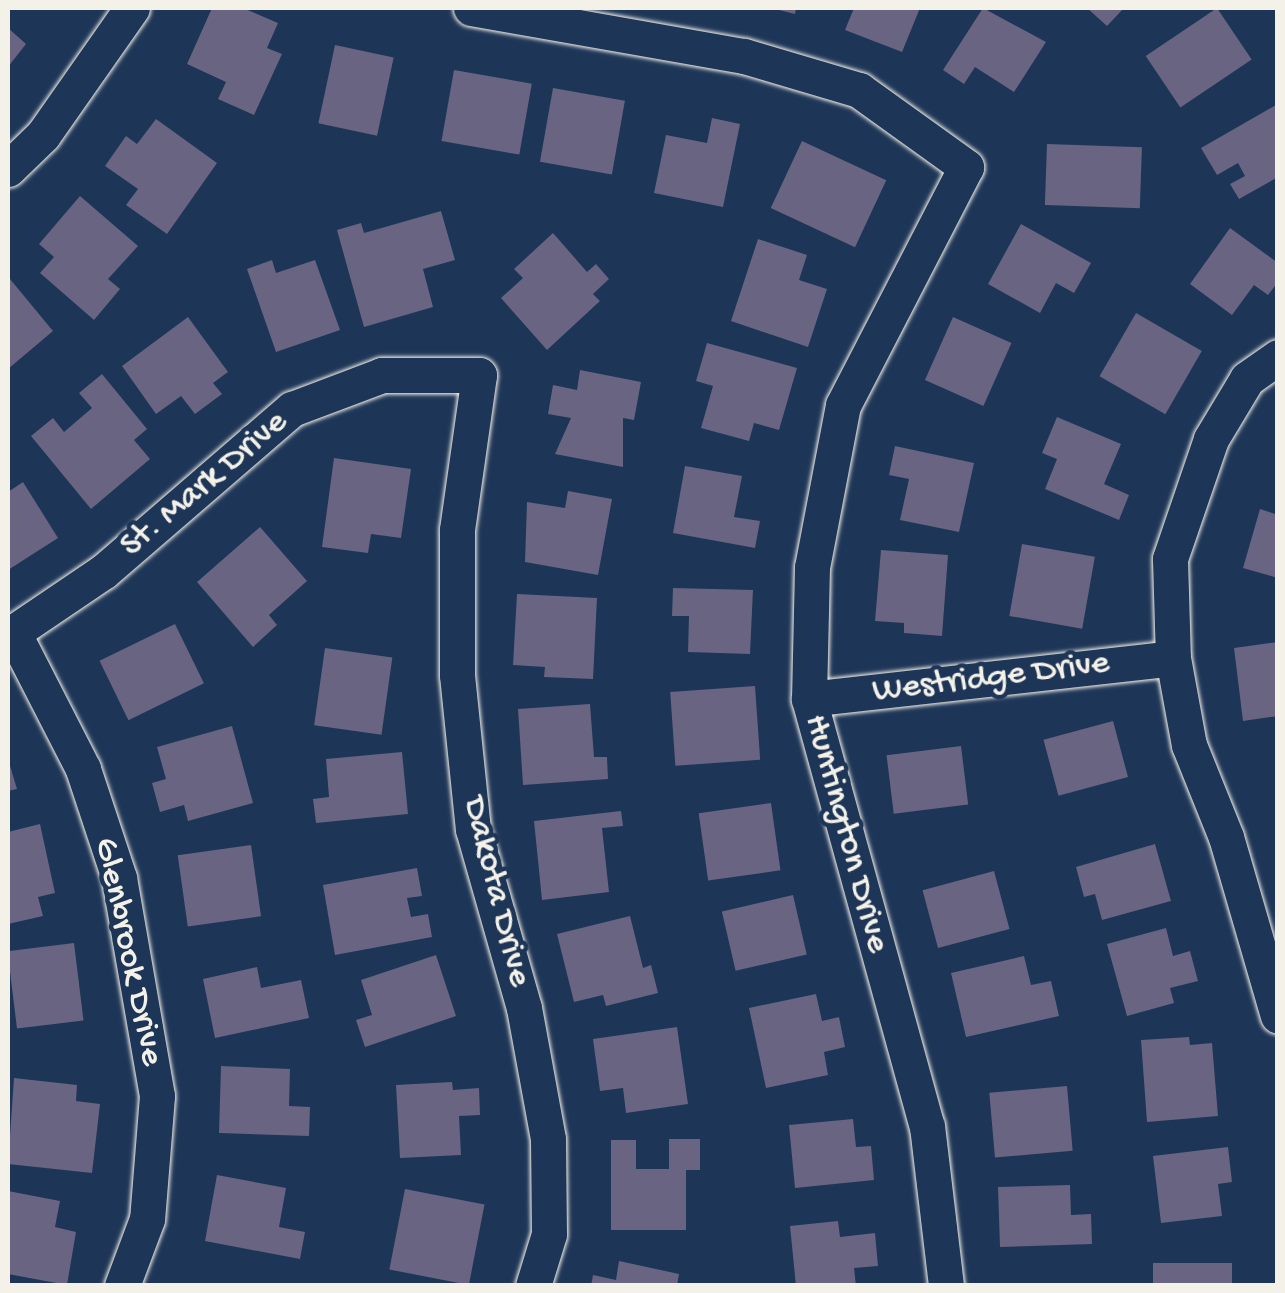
<!DOCTYPE html>
<html>
<head>
<meta charset="utf-8">
<style>
	body { margin:0 }
	#map { position:relative; width:1285px; height:1293px; overflow:hidden; background:#1d3557; font-family:"Gochi Hand",sans-serif }
	div>[style] { position:absolute }
	[style*='--x'] { left:calc(var(--x)*1px); top:calc(var(--y)*1px); width:calc(var(--w)*1px); rotate:calc(var(--a)*1deg) }
	.building>* { inset:0; background:#686482; transform-origin:0 0 }
	.roads { filter:drop-shadow(0 0 2px #f4f1e8) drop-shadow(0 0 2px #f4f1e8) }
	.minor>* { height:35px; margin:-17.5px; padding:0 17.5px; transform-origin:17.5px; border-radius:17.5px; background:#1d3557 }
	span { translate:-50% -50%; white-space:nowrap; text-align:center; line-height:1.15; -webkit-text-stroke:9px #1d3557; paint-order:stroke }
	.street-label { font-size:35px; color:#f4f1e8 }
	.frame { position:absolute; inset:0; border:10px solid #f4f1e8; pointer-events:none }
</style>
</head>
<body>
<div id="map">
	<div class="building">
		<i style="clip-path:polygon(212px 8px,243px 8px,278px 23px,267px 48px,282px 54px,254px 115px,218px 99px,226px 82px,187px 64px)"></i>
		<i style="clip-path:polygon(771px 8px,796px 8px,795px 14px)"></i>
		<i style="clip-path:polygon(854px 8px,920px 8px,902px 52px,845px 30px)"></i>
		<i style="clip-path:polygon(983px 8px,1046px 42px,1014px 92px,975px 67px,964px 84px,943px 70px)"></i>
		<i style="clip-path:polygon(1087px 8px,1124px 8px,1107px 26px)"></i>
		<i style="left:1217px;top:8px;width:62px;height:86px;rotate:56deg"></i>
		<i style="clip-path:polygon(8px 28px,26px 44px,8px 67px)"></i>
		<i style="left:335px;top:45px;width:60px;height:80px;rotate:12deg"></i>
		<i style="left:454px;top:70px;width:79px;height:72px;rotate:10deg"></i>
		<i style="left:553px;top:88px;width:73px;height:75px;rotate:10deg"></i>
		<i style="clip-path:polygon(1276px 105px,1278px 177px,1239px 199px,1230px 184px,1245px 176px,1238px 163px,1217px 175px,1201px 148px)"></i>
		<i style="clip-path:polygon(712px 118px,740px 124px,723px 207px,654px 193px,666px 135px,707px 143px)"></i>
		<i style="clip-path:polygon(156px 119px,217px 163px,167px 234px,126px 205px,138px 189px,105px 166px,126px 136px,137px 144px)"></i>
		<i style="left:802px;top:141px;width:93px;height:74px;rotate:25deg"></i>
		<i style="left:1047px;top:144px;width:95px;height:61px;rotate:2deg"></i>
		<i style="clip-path:polygon(80px 196px,138px 246px,108px 279px,120px 289px,94px 320px,40px 273px,54px 257px,39px 244px)"></i>
		<i style="clip-path:polygon(441px 211px,455px 260px,423px 269px,433px 307px,364px 327px,337px 230px,361px 223px,364px 233px)"></i>
		<i style="clip-path:polygon(1021px 224px,1091px 263px,1074px 293px,1056px 283px,1040px 313px,988px 284px)"></i>
		<i style="clip-path:polygon(1230px 228px,1278px 263px,1278px 282px,1268px 295px,1254px 285px,1232px 315px,1190px 284px)"></i>
		<i style="clip-path:polygon(553px 233px,587px 272px,596px 264px,609px 279px,593px 294px,600px 301px,547px 350px,501px 298px,523px 278px,514px 269px)"></i>
		<i style="clip-path:polygon(758px 239px,807px 255px,799px 280px,827px 289px,808px 347px,731px 321px)"></i>
		<i style="clip-path:polygon(272px 260px,276px 273px,315px 260px,340px 330px,276px 352px,247px 269px)"></i>
		<i style="clip-path:polygon(10px 279px,53px 331px,8px 369px,8px 281px)"></i>
		<i style="left:1136px;top:313px;width:76px;height:73px;rotate:30deg"></i>
		<i style="clip-path:polygon(188px 317px,228px 372px,213px 383px,222px 394px,195px 414px,181px 396px,156px 414px,122px 366px)"></i>
		<i style="left:953px;top:317px;width:64px;height:69px;rotate:24deg"></i>
		<i style="clip-path:polygon(707px 343px,797px 368px,779px 430px,754px 423px,749px 441px,701px 428px,713px 386px,696px 381px)"></i>
		<i style="clip-path:polygon(580px 370px,641px 382px,634px 420px,623px 418px,623px 467px,555px 454px,571px 418px,548px 414px,553px 385px,577px 390px)"></i>
		<i style="clip-path:polygon(102px 374px,147px 429px,134px 440px,150px 459px,91px 509px,31px 436px,53px 418px,64px 432px,92px 408px,79px 393px)"></i>
		<i style="clip-path:polygon(1057px 417px,1121px 444px,1104px 484px,1129px 495px,1119px 520px,1045px 489px,1057px 459px,1042px 453px)"></i>
		<i style="clip-path:polygon(895px 446px,974px 463px,959px 532px,900px 520px,909px 479px,889px 475px)"></i>
		<i style="clip-path:polygon(334px 458px,411px 469px,401px 538px,371px 534px,368px 553px,322px 547px)"></i>
		<i style="clip-path:polygon(685px 466px,742px 476px,734px 517px,760px 521px,755px 548px,673px 533px)"></i>
		<i style="clip-path:polygon(23px 482px,58px 538px,8px 570px,8px 492px)"></i>
		<i style="clip-path:polygon(568px 491px,612px 499px,598px 575px,525px 562px,527px 502px,565px 508px)"></i>
		<i style="clip-path:polygon(1260px 509px,1278px 515px,1278px 578px,1243px 568px)"></i>
		<i style="clip-path:polygon(260px 527px,307px 581px,269px 615px,277px 625px,253px 647px,197px 582px)"></i>
		<i style="left:1022px;top:544px;width:74px;height:73px;rotate:10deg"></i>
		<i style="clip-path:polygon(881px 550px,948px 555px,942px 636px,904px 633px,904px 623px,875px 621px)"></i>
		<i style="clip-path:polygon(673px 588px,753px 590px,750px 654px,688px 652px,689px 616px,672px 616px)"></i>
		<i style="clip-path:polygon(517px 594px,597px 598px,593px 679px,544px 677px,545px 667px,513px 665px)"></i>
		<i style="left:175px;top:624px;width:66px;height:84px;rotate:64deg"></i>
		<i style="clip-path:polygon(1278px 642px,1278px 716px,1243px 721px,1234px 648px)"></i>
		<i style="left:325px;top:648px;width:68px;height:78px;rotate:8deg"></i>
		<i style="left:755px;top:686px;width:74px;height:85px;rotate:86deg"></i>
		<i style="clip-path:polygon(590px 704px,594px 757px,607px 757px,608px 779px,523px 785px,518px 709px)"></i>
		<i style="left:1113px;top:721px;width:58px;height:72px;rotate:75deg"></i>
		<i style="clip-path:polygon(232px 726px,253px 803px,188px 821px,184px 805px,160px 812px,152px 783px,166px 779px,157px 747px)"></i>
		<i style="left:961px;top:746px;width:59px;height:75px;rotate:83deg"></i>
		<i style="clip-path:polygon(402px 752px,408px 814px,316px 823px,313px 799px,329px 797px,326px 759px)"></i>
		<i style="clip-path:polygon(8px 759px,17px 789px,8px 791px)"></i>
		<i style="left:771px;top:803px;width:68px;height:73px;rotate:82deg"></i>
		<i style="clip-path:polygon(621px 811px,623px 826px,602px 828px,609px 892px,542px 900px,534px 821px)"></i>
		<i style="clip-path:polygon(40px 824px,55px 893px,38px 897px,43px 916px,8px 924px,8px 832px)"></i>
		<i style="clip-path:polygon(1155px 844px,1171px 901px,1102px 920px,1095px 894px,1084px 897px,1076px 867px)"></i>
		<i style="left:251px;top:845px;width:72px;height:74px;rotate:82deg"></i>
		<i style="clip-path:polygon(417px 868px,422px 896px,407px 898px,411px 917px,428px 914px,432px 937px,335px 955px,323px 885px)"></i>
		<i style="left:994px;top:871px;width:60px;height:74px;rotate:75deg"></i>
		<i style="left:793px;top:895px;width:61px;height:73px;rotate:77deg"></i>
		<i style="clip-path:polygon(630px 916px,643px 968px,651px 965px,658px 993px,606px 1006px,603px 995px,574px 1002px,557px 934px)"></i>
		<i style="clip-path:polygon(1166px 928px,1173px 956px,1190px 951px,1198px 981px,1170px 988px,1174px 1003px,1127px 1016px,1107px 944px)"></i>
		<i style="left:74px;top:943px;width:78px;height:67px;rotate:83deg"></i>
		<i style="clip-path:polygon(436px 955px,456px 1016px,365px 1047px,356px 1020px,372px 1015px,361px 980px)"></i>
		<i style="clip-path:polygon(1024px 956px,1031px 985px,1051px 981px,1059px 1016px,966px 1037px,951px 973px)"></i>
		<i style="clip-path:polygon(257px 967px,261px 988px,301px 980px,309px 1018px,215px 1038px,203px 979px)"></i>
		<i style="clip-path:polygon(816px 994px,822px 1021px,839px 1017px,845px 1047px,824px 1052px,828px 1075px,766px 1088px,749px 1008px)"></i>
		<i style="clip-path:polygon(677px 1027px,688px 1104px,626px 1113px,623px 1088px,600px 1091px,593px 1039px)"></i>
		<i style="clip-path:polygon(1189px 1037px,1190px 1045px,1212px 1043px,1218px 1116px,1147px 1122px,1141px 1040px)"></i>
		<i style="clip-path:polygon(221px 1066px,290px 1069px,289px 1106px,310px 1107px,309px 1136px,219px 1133px)"></i>
		<i style="clip-path:polygon(14px 1078px,77px 1085px,76px 1101px,100px 1104px,92px 1173px,8px 1164px)"></i>
		<i style="clip-path:polygon(452px 1082px,453px 1090px,479px 1088px,480px 1115px,459px 1116px,461px 1155px,400px 1158px,396px 1085px)"></i>
		<i style="left:1067px;top:1086px;width:65px;height:78px;rotate:85deg"></i>
		<i style="clip-path:polygon(853px 1119px,856px 1147px,871px 1146px,874px 1180px,795px 1188px,789px 1125px)"></i>
		<i style="clip-path:polygon(669px 1139px,700px 1139px,700px 1170px,686px 1170px,686px 1230px,611px 1230px,611px 1140px,636px 1140px,636px 1169px,669px 1169px)"></i>
		<i style="clip-path:polygon(1228px 1147px,1232px 1182px,1218px 1184px,1222px 1216px,1161px 1223px,1153px 1156px)"></i>
		<i style="clip-path:polygon(217px 1175px,286px 1188px,279px 1227px,305px 1232px,300px 1259px,205px 1241px)"></i>
		<i style="clip-path:polygon(1070px 1185px,1071px 1215px,1091px 1214px,1092px 1244px,1000px 1247px,998px 1187px)"></i>
		<i style="left:405px;top:1189px;width:81px;height:82px;rotate:11deg"></i>
		<i style="clip-path:polygon(8px 1191px,60px 1201px,55px 1227px,76px 1232px,67px 1285px,8px 1274px)"></i>
		<i style="clip-path:polygon(838px 1221px,840px 1237px,875px 1233px,878px 1266px,854px 1268px,856px 1286px,796px 1286px,790px 1226px)"></i>
		<i style="clip-path:polygon(619px 1261px,679px 1274px,677px 1286px,591px 1286px,593px 1275px,616px 1280px)"></i>
		<i style="left:1153px;top:1263px;width:79px;height:23px"></i>
	</div>
	<div class="roads">
		<div class="minor">
			<i style="--x:471;--y:8;--w:277;--a:10"></i>
			<i style="--x:744;--y:56;--w:120;--a:16.5"></i>
			<i style="--x:859;--y:90;--w:132;--a:35.7"></i>
			<i style="--x:966;--y:167;--w:268;--a:117.3"></i>
			<i style="--x:843;--y:405;--w:165;--a:100.8"></i>
			<i style="--x:812;--y:567;--w:132;--a:91.3"></i>
			<i style="--x:809;--y:699;--w:443;--a:74.6"></i>
			<i style="--x:927;--y:1126;--w:161;--a:83.2"></i>
			<i style="--x:8;--y:169;--w:49;--a:-44.2"></i>
			<i style="--x:43;--y:135;--w:155;--a:-55"></i>
			<i style="--x:1278;--y:357;--w:38;--a:145"></i>
			<i style="--x:1247;--y:379;--w:70;--a:121"></i>
			<i style="--x:1211;--y:439;--w:127;--a:108.9"></i>
			<i style="--x:1170;--y:559;--w:99;--a:88.3"></i>
			<i style="--x:1173;--y:658;--w:88;--a:79.6"></i>
			<i style="--x:1189;--y:745;--w:99;--a:68.1"></i>
			<i style="--x:1226;--y:837;--w:186;--a:73.8"></i>
			<i style="--x:13;--y:632;--w:154;--a:62.9"></i>
			<i style="--x:83;--y:769;--w:115;--a:71.7"></i>
			<i style="--x:119;--y:878;--w:221;--a:80.1"></i>
			<i style="--x:157;--y:1096;--w:123;--a:94.6"></i>
			<i style="--x:147;--y:1219;--w:72;--a:110.5"></i>
			<i style="--x:8;--y:636;--w:116;--a:-34.1"></i>
			<i style="--x:104;--y:571;--w:248;--a:-40.8"></i>
			<i style="--x:292;--y:409;--w:96;--a:-20.7"></i>
			<i style="--x:382;--y:375;--w:97;--a:0"></i>
			<i style="--x:479;--y:375;--w:157;--a:98.1"></i>
			<i style="--x:457;--y:530;--w:145;--a:90"></i>
			<i style="--x:457;--y:675;--w:155;--a:84.1"></i>
			<i style="--x:473;--y:829;--w:186;--a:74.1"></i>
			<i style="--x:524;--y:1008;--w:133;--a:79.6"></i>
			<i style="--x:548;--y:1139;--w:95;--a:89.4"></i>
			<i style="--x:549;--y:1234;--w:54;--a:107.1"></i>
			<i style="--x:809;--y:699;--w:366;--a:-6.4"></i>
		</div>
	</div>
	<div class="street-label">
		<span style="left:205px;top:485px;rotate:-40deg">St. Mark Drive</span>
		<span style="left:991px;top:679px;rotate:-7deg">Westridge Drive</span>
		<span style="left:845px;top:834px;rotate:75deg">Huntington Drive</span>
		<span style="left:495px;top:892px;rotate:76deg">Dakota Drive</span>
		<span style="left:127px;top:952px;rotate:78deg">Glenbrook Drive</span>
	</div>
	<div class="frame"></div>
</div>
</body>
</html>
